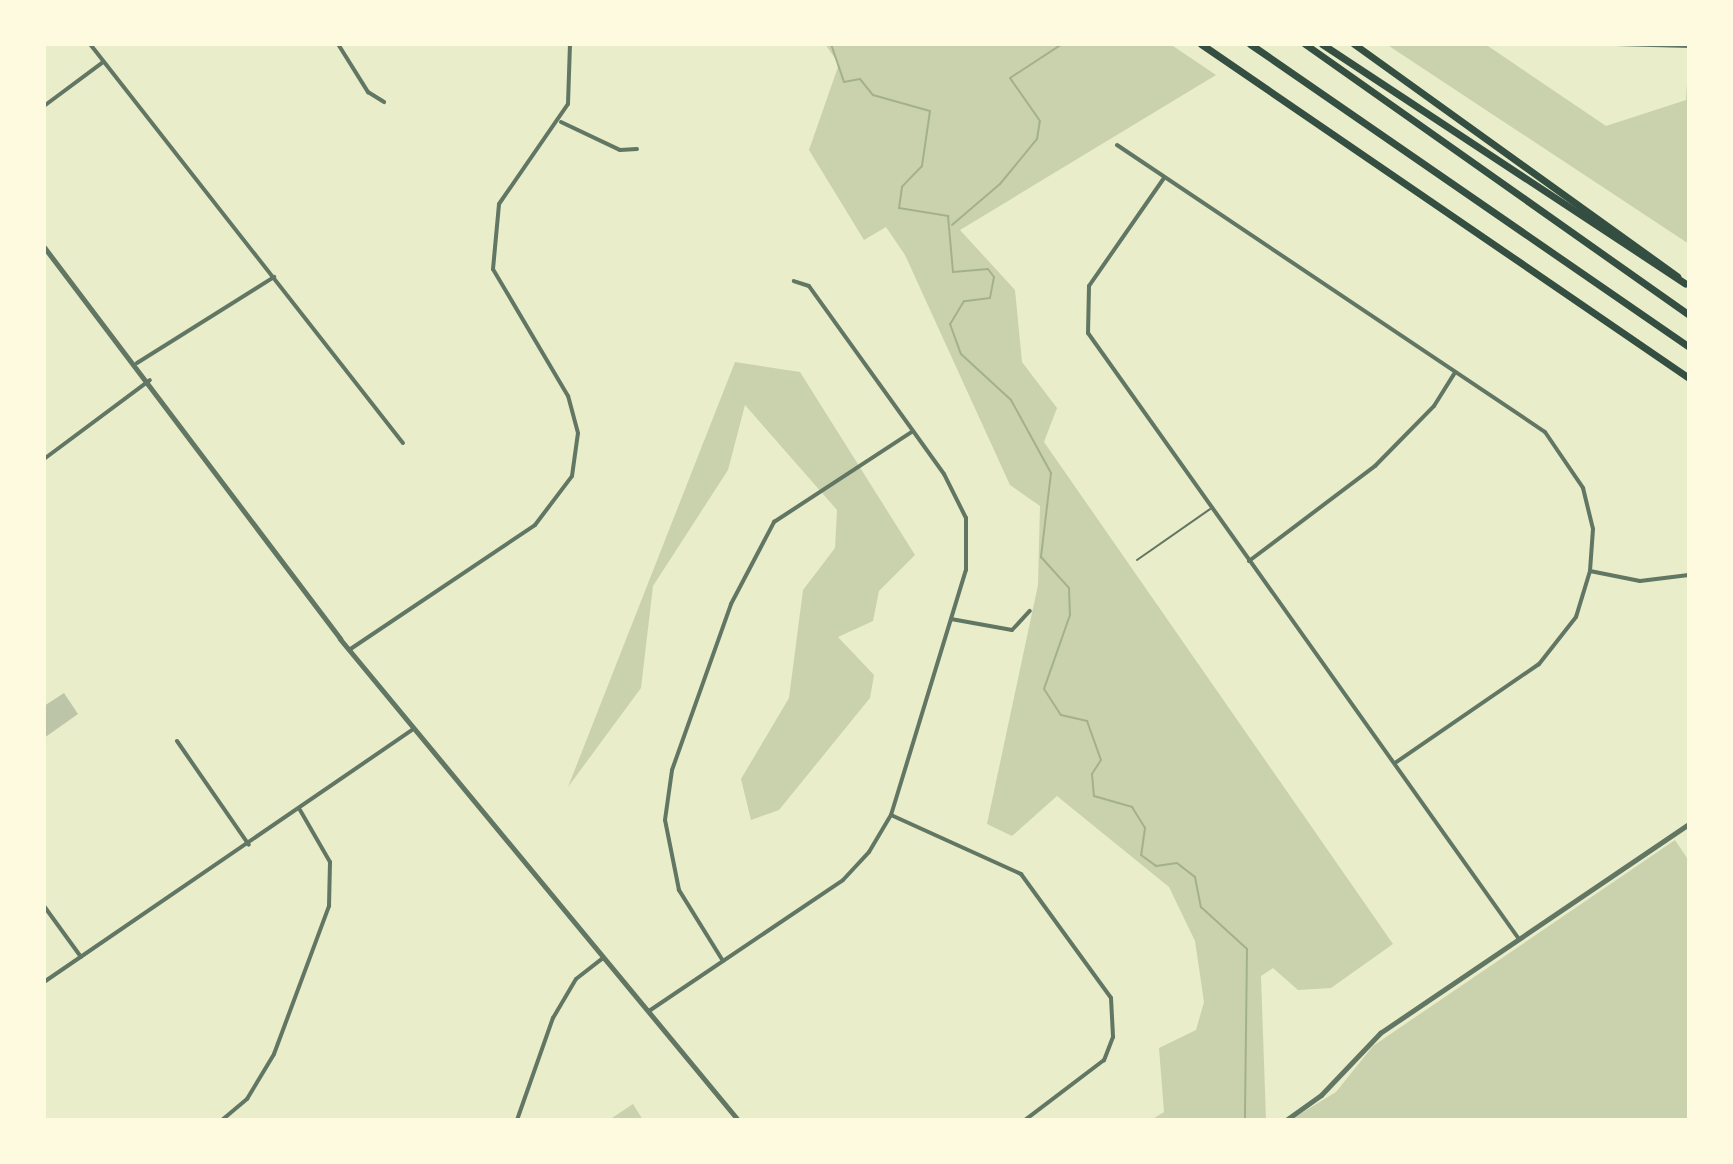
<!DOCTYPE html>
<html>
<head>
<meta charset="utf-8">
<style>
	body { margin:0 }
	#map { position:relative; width:1733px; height:1164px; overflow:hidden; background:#e9edc9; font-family:"Alegreya Sans",sans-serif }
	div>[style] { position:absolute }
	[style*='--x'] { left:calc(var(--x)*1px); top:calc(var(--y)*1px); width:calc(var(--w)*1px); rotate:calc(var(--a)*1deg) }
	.green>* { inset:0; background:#cad2ad }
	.stream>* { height:2px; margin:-1px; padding:0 1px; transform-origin:1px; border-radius:1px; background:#a3b18a }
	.building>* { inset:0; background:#bcc5a7 }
	.service>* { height:2px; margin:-1px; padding:0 1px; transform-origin:1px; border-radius:1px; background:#617663 }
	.minor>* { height:4px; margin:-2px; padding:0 2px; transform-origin:2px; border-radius:2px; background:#617663 }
	.tertiary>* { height:5px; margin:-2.5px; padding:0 2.5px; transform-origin:2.5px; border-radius:2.5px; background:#617663 }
	.motorway>* { height:7px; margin:-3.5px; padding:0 3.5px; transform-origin:3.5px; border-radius:3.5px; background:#344e41 }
	span { translate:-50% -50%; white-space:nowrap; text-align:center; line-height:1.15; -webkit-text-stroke:7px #fefae0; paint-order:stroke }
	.frame { position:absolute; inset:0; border:46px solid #fefae0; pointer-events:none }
</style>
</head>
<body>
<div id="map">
	<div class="green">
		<i style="clip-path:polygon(825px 44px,1170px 44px,1216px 75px,960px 230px,1015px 290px,1022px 362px,1057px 408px,1044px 442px,1393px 944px,1331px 988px,1298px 990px,1273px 968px,1261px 976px,1266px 1120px,1151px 1120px,1164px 1112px,1159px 1048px,1196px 1030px,1204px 1002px,1195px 941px,1169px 887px,1057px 796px,1012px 836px,987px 824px,1038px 585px,1040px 506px,1010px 485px,905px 255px,886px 227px,864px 240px,809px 150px,839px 64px)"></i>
		<i style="clip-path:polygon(1386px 44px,1485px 44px,1606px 126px,1686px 100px,1689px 47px,1689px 244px)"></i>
		<i style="clip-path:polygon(735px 362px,800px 372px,915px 555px,879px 591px,873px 621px,838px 637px,874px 675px,870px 698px,779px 810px,751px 820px,741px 779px,789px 698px,803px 590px,835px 548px,837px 510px,745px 405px,728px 470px,653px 586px,641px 688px,568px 787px)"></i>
		<i style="clip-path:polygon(1675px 840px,1689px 861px,1689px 1120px,1290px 1120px,1336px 1092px,1373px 1046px)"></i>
		<i style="clip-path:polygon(633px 1104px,643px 1120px,609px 1120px)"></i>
	</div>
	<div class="stream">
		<i style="--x:831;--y:44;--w:40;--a:71.1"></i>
		<i style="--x:844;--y:82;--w:16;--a:-11"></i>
		<i style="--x:860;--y:79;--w:21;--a:51"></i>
		<i style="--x:873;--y:95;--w:59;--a:15.7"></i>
		<i style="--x:930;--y:111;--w:56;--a:98.3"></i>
		<i style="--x:922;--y:166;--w:29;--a:134"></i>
		<i style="--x:902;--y:187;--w:21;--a:98"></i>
		<i style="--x:899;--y:208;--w:50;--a:9.3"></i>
		<i style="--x:948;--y:216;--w:56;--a:84.9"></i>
		<i style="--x:953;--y:272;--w:35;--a:-5"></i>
		<i style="--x:988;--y:269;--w:10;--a:53"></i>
		<i style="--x:994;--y:277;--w:21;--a:101"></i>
		<i style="--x:990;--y:298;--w:26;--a:173"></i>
		<i style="--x:964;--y:301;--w:27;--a:121"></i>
		<i style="--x:950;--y:324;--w:32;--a:70"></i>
		<i style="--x:961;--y:354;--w:68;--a:42.6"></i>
		<i style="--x:1011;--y:400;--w:83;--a:61.3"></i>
		<i style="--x:1051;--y:473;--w:85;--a:96.8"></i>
		<i style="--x:1041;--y:557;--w:42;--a:47.9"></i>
		<i style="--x:1069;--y:588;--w:27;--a:88"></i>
		<i style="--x:1070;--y:615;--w:78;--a:109.4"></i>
		<i style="--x:1044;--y:689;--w:31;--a:57"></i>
		<i style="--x:1061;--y:715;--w:27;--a:13"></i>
		<i style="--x:1087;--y:721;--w:41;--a:70.3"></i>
		<i style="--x:1101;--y:760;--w:17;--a:123"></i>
		<i style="--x:1092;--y:774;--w:22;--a:85"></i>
		<i style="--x:1094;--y:796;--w:40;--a:16"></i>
		<i style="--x:1132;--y:807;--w:25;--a:58"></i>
		<i style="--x:1145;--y:828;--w:27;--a:98"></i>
		<i style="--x:1141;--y:855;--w:19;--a:36"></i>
		<i style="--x:1156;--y:866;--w:21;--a:-8"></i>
		<i style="--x:1177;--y:863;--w:23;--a:38"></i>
		<i style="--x:1195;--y:877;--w:31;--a:79"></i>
		<i style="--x:1201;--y:907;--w:62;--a:42.4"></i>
		<i style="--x:1247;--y:949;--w:171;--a:90.7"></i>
		<i style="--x:952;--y:225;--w:63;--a:-40.5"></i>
		<i style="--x:1000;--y:184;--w:58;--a:-50.6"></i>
		<i style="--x:1037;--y:139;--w:18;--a:-81"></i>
		<i style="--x:1040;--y:121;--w:52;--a:-124.9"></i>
		<i style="--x:1010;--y:78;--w:62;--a:-33.2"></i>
	</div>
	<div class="building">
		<i style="clip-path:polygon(64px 693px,78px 714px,44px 738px,44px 706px)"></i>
	</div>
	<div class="service">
		<i style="--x:1137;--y:560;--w:89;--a:-34.9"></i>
	</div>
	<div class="minor">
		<i style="--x:90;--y:44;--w:507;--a:51.89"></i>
		<i style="--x:338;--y:44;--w:57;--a:58"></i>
		<i style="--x:368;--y:92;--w:19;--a:32"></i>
		<i style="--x:1616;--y:44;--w:73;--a:1.6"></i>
		<i style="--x:44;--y:106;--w:74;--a:-36.7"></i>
		<i style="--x:561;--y:122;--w:65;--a:25.4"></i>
		<i style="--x:620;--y:150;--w:17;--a:-3"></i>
		<i style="--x:1117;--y:145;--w:515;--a:33.84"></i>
		<i style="--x:1545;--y:432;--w:68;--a:55.8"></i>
		<i style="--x:1583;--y:488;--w:42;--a:76.3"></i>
		<i style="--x:1593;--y:529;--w:42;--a:94.1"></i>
		<i style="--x:1590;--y:571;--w:48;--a:106.9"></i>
		<i style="--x:1576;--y:617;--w:60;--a:128.2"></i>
		<i style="--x:1539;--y:664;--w:175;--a:145.5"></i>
		<i style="--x:1164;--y:178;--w:131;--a:124.8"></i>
		<i style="--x:1089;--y:286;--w:47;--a:91.2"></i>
		<i style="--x:1088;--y:333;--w:744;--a:54.58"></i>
		<i style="--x:137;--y:363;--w:162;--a:-32.1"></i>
		<i style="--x:44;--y:459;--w:132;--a:-36.7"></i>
		<i style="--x:1249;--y:561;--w:158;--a:-37"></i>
		<i style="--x:1375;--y:466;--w:84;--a:-45.5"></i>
		<i style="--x:1434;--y:406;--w:40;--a:-58"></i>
		<i style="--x:1590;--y:571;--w:51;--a:11.3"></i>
		<i style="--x:1640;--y:581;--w:49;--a:-7"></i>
		<i style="--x:951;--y:619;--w:62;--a:10.2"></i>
		<i style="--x:1012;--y:630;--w:26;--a:-47"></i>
		<i style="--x:349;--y:650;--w:224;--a:-33.9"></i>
		<i style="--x:535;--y:525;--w:61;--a:-52.9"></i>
		<i style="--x:572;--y:476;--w:43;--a:-82.1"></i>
		<i style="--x:578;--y:433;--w:38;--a:-105"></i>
		<i style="--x:568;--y:396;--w:147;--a:-120.6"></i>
		<i style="--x:493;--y:269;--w:65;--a:-84.7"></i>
		<i style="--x:499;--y:204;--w:121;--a:-55.4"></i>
		<i style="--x:568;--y:104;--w:60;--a:-88.1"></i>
		<i style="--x:177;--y:741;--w:126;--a:55.3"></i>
		<i style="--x:891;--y:815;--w:143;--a:24.4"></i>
		<i style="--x:1021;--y:874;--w:153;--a:54"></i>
		<i style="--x:1111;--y:998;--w:39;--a:87"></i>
		<i style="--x:1113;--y:1037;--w:25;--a:111"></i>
		<i style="--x:1104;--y:1060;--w:99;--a:142.8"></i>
		<i style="--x:44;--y:906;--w:63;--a:54"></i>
		<i style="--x:723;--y:961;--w:84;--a:-121.8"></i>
		<i style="--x:679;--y:890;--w:71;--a:-101.3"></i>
		<i style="--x:665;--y:820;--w:50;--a:-82"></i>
		<i style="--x:672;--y:770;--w:176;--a:-70.4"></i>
		<i style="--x:731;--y:604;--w:93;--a:-62.3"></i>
		<i style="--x:774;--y:522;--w:166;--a:-33.2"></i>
		<i style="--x:44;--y:982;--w:447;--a:-34.4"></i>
		<i style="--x:649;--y:1011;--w:234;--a:-34"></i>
		<i style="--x:843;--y:880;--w:38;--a:-47"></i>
		<i style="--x:869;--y:852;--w:43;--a:-59.3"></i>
		<i style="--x:891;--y:815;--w:256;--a:-73"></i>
		<i style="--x:966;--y:570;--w:52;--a:-90"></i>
		<i style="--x:966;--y:518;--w:49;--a:-116.6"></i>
		<i style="--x:944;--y:474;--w:231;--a:-125.7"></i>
		<i style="--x:809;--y:286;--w:16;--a:-162"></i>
		<i style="--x:222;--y:1120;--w:33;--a:-40"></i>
		<i style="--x:247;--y:1099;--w:52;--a:-59"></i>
		<i style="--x:274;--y:1054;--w:158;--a:-69.6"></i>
		<i style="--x:329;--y:906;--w:44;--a:-88.7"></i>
		<i style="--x:330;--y:862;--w:60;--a:-120"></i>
		<i style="--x:517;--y:1120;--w:108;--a:-70.6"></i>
		<i style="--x:553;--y:1018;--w:45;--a:-59.5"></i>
		<i style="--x:576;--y:979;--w:34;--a:-38"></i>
	</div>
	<div class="tertiary">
		<i style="--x:44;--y:247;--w:491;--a:52.9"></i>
		<i style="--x:340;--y:639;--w:624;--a:50.39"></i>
		<i style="--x:1286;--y:1120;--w:43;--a:-35.5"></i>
		<i style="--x:1321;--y:1095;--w:86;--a:-46.4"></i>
		<i style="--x:1380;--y:1033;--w:373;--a:-34.1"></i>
	</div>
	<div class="motorway">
		<i style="--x:1201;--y:44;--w:591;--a:34.39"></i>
		<i style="--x:1250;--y:44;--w:533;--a:34.61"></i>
		<i style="--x:1305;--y:44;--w:470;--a:35.2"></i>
		<i style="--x:1322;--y:44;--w:435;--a:33.4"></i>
		<i style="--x:1354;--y:44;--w:398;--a:35.7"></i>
	</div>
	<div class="frame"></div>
</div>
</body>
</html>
